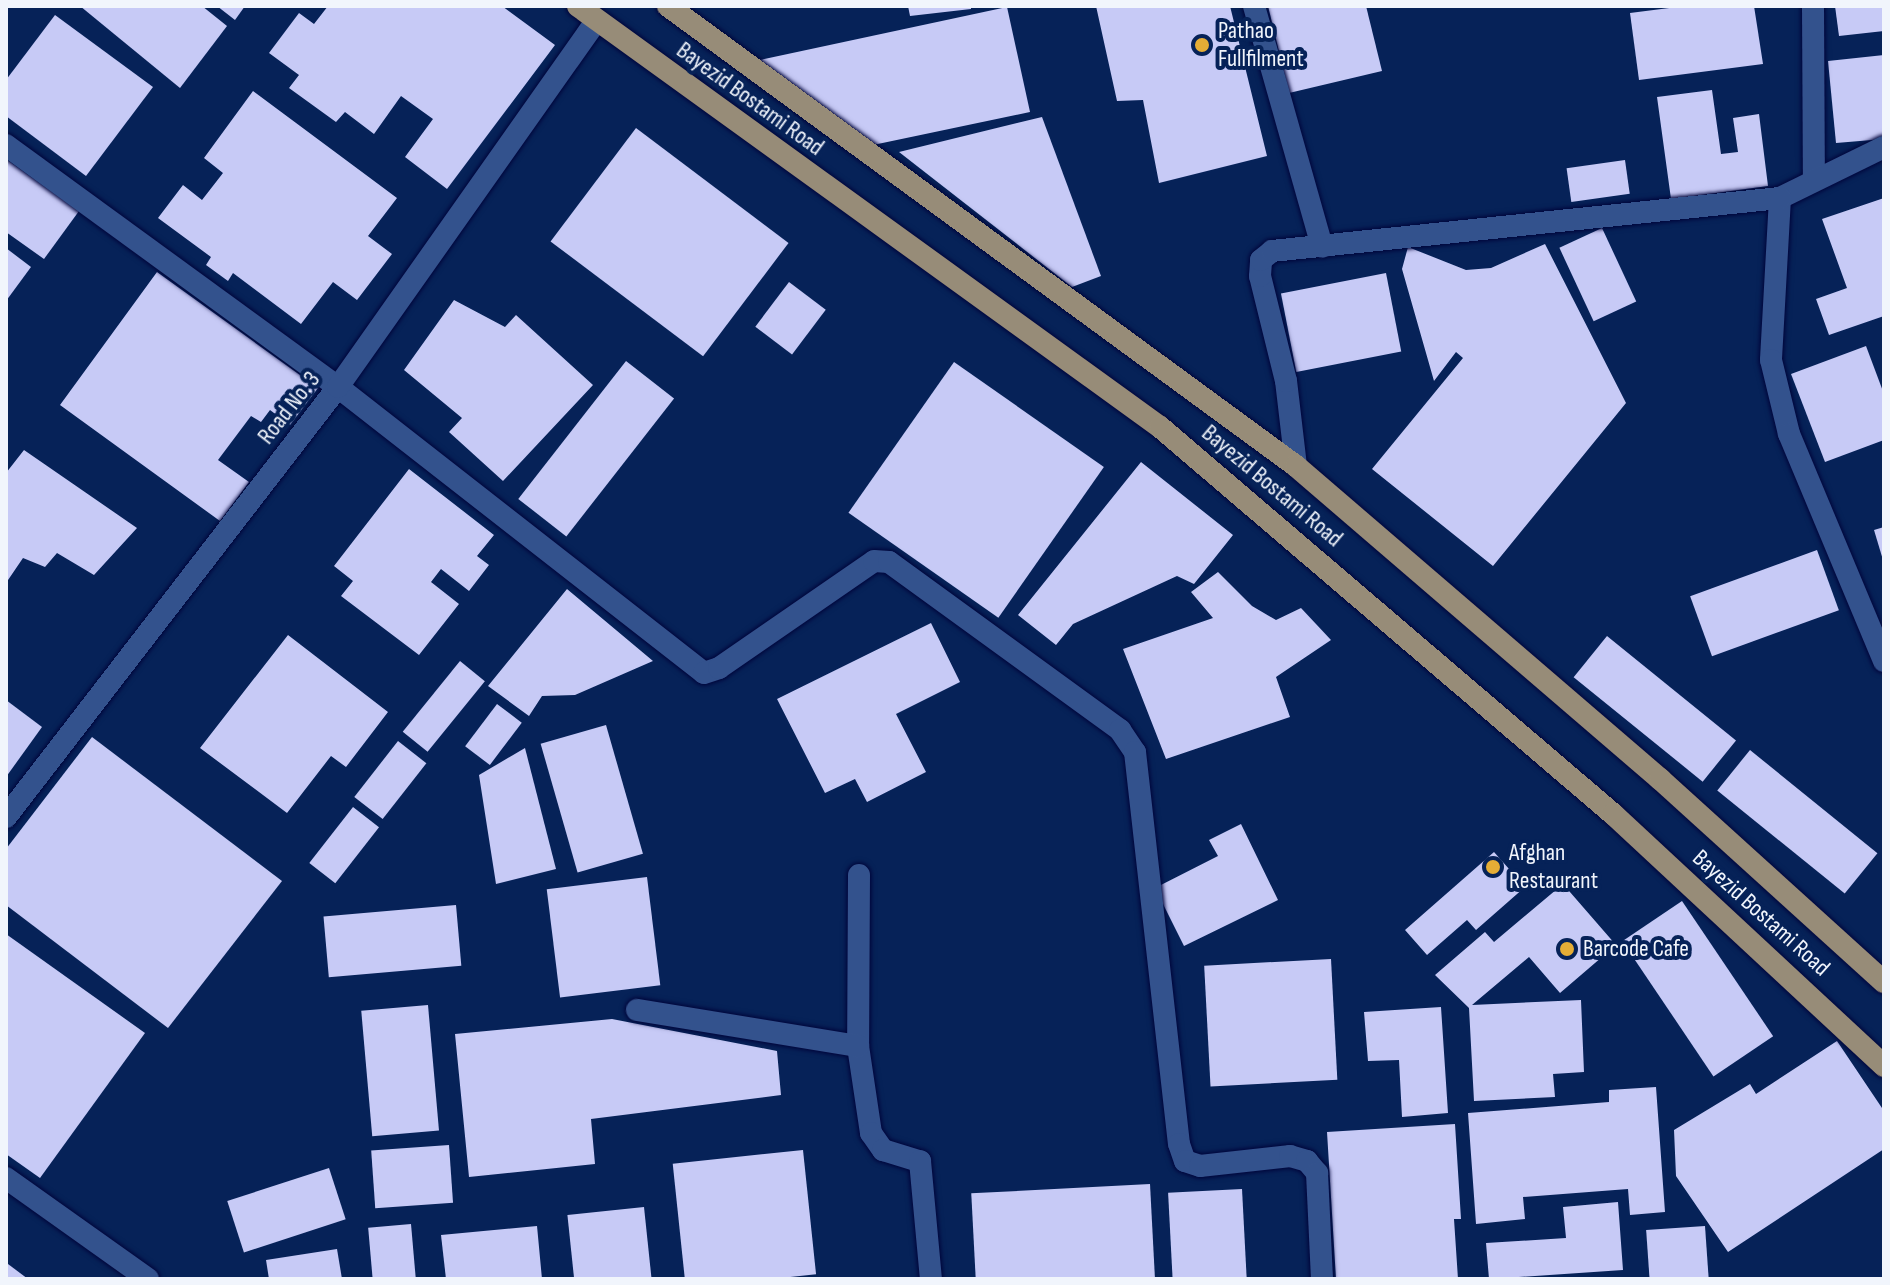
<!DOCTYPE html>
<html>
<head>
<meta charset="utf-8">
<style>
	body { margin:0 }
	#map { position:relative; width:1890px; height:1285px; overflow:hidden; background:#062258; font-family:"Sofia Sans Condensed",sans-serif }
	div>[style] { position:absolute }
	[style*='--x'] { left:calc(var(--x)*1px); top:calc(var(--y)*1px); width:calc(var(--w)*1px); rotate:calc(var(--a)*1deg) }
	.building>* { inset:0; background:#c7caf6; transform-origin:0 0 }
	.roads { filter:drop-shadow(0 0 2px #00053b) drop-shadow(0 0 2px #00053b) }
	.minor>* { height:22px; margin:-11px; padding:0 11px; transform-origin:11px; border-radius:11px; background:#33528d }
	.primary>* { height:22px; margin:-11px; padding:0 11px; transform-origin:11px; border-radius:11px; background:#978c78 }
	.dots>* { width:22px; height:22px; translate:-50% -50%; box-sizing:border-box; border:4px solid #062258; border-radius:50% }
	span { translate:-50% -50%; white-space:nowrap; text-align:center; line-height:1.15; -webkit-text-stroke:8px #062258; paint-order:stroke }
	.poi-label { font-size:24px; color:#f1f5fc }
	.left { translate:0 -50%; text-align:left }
	.street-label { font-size:24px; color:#f1f5fc }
	.frame { position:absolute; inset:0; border:8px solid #f1f5fc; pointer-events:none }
</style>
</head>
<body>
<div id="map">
	<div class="building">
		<i style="clip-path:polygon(80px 6px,202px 6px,227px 26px,180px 88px)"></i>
		<i style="clip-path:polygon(217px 6px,245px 6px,235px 20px)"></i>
		<i style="clip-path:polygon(328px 6px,502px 6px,555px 45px,447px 189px,405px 157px,433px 119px,401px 96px,374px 134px,345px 112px,336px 122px,289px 88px,299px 75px,269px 53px,299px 13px,314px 24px)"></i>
		<i style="clip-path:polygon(908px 6px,971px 6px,971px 9px,910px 16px)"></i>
		<i style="clip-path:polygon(1096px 6px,1230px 6px,1267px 156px,1159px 183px,1143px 100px,1117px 101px)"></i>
		<i style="clip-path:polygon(1268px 6px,1366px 6px,1382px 71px,1289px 93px)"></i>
		<i style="clip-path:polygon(1685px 6px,1754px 6px,1763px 64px,1639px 80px,1630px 13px)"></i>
		<i style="clip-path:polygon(1835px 6px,1884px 6px,1884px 31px,1839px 36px)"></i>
		<i style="clip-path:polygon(1007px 7px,1030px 112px,873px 145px,760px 60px)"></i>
		<i style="clip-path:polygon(55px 15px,153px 87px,86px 176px,6px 116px,6px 80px)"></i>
		<i style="clip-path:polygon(1884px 55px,1884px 139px,1836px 143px,1828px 61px)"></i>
		<i style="clip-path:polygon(1712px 90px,1721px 154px,1738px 152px,1733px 118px,1759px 114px,1768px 186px,1671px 199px,1657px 97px)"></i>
		<i style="clip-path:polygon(253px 91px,397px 198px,368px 236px,392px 254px,357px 300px,333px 282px,301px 324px,233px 273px,228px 281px,206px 265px,211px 257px,158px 218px,183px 185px,202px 200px,223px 173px,204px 158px)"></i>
		<i style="clip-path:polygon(1042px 117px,1101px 276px,1072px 287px,899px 152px)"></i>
		<i style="left:636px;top:128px;width:191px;height:142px;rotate:37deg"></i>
		<i style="clip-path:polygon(6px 159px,79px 211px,44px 259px,6px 232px)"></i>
		<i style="left:1625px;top:160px;width:34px;height:59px;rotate:82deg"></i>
		<i style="clip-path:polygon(1884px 198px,1884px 316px,1829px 335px,1816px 299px,1847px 288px,1822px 219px)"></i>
		<i style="left:1602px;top:228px;width:81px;height:47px;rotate:65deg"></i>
		<i style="clip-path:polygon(1545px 244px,1626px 403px,1493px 566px,1372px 469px,1463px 358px,1456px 352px,1434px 381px,1402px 269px,1408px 247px,1466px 270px,1491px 268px)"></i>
		<i style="clip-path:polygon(6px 248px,31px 267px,6px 301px)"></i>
		<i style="clip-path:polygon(157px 272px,318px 388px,290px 425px,270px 410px,261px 422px,251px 416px,218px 460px,249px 482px,220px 521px,60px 405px)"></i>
		<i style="left:1386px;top:273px;width:80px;height:107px;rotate:79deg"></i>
		<i style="left:789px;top:282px;width:46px;height:56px;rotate:37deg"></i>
		<i style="clip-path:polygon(454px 300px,505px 327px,516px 315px,593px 385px,503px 481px,449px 432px,462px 418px,404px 370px)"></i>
		<i style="clip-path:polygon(1866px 346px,1884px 394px,1884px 440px,1825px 462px,1791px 374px)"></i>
		<i style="left:626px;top:361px;width:61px;height:175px;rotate:38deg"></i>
		<i style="left:954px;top:362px;width:183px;height:184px;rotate:35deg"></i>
		<i style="clip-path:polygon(24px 450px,137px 528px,94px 575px,57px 553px,45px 567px,23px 558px,6px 583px,6px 473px)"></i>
		<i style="clip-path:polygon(1141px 462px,1233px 535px,1194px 584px,1177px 576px,1073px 624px,1056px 645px,1018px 615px)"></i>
		<i style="clip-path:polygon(409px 469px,494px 535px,477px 556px,489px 565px,469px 591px,441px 569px,431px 582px,459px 604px,419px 655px,341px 596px,353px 581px,334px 566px)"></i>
		<i style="clip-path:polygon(1884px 527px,1884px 560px,1883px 560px,1874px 530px)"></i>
		<i style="left:1817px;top:550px;width:64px;height:135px;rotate:70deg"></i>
		<i style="clip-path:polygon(1218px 572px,1252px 606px,1276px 620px,1301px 608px,1331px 640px,1276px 677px,1290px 717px,1166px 759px,1123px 649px,1213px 618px,1191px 592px)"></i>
		<i style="clip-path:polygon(567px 589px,653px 661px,575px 695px,542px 696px,529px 716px,488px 686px)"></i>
		<i style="clip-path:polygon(931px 623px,960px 682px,896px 714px,926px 772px,867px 802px,855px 779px,825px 793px,777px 699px)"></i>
		<i style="clip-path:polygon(288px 635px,388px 712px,346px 767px,331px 756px,287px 813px,200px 748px)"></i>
		<i style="left:1607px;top:636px;width:166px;height:53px;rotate:39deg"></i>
		<i style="left:460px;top:661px;width:32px;height:91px;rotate:39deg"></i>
		<i style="clip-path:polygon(6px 700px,42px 727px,6px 777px)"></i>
		<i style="left:497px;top:704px;width:31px;height:53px;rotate:37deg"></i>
		<i style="left:606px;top:725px;width:134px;height:68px;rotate:74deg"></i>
		<i style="clip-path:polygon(92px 737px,282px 881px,168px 1028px,6px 905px,6px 849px)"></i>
		<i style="left:398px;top:741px;width:36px;height:71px;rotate:38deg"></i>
		<i style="clip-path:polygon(525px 748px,556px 869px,496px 884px,479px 775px)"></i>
		<i style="left:1750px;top:750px;width:164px;height:52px;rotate:39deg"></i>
		<i style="left:353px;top:807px;width:33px;height:71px;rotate:38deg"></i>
		<i style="clip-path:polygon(1241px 824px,1278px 900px,1184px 946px,1155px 888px,1218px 856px,1209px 840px)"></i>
		<i style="clip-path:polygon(1494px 852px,1525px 887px,1476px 930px,1467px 920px,1427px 955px,1405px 930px)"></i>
		<i style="left:647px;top:877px;width:109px;height:101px;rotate:83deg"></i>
		<i style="clip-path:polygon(1563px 884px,1616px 945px,1560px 993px,1529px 957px,1472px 1005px,1581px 1000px,1584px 1072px,1553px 1074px,1555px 1097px,1474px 1101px,1469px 1008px,1435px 975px,1485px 932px,1494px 942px)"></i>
		<i style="left:1682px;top:901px;width:163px;height:72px;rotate:56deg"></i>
		<i style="left:456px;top:905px;width:61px;height:133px;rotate:85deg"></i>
		<i style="clip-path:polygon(6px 934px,145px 1033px,40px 1178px,6px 1154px)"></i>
		<i style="left:1331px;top:959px;width:121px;height:127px;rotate:87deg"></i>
		<i style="left:428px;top:1005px;width:126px;height:67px;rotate:85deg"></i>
		<i style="clip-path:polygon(1441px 1007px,1448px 1113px,1402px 1117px,1399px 1060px,1368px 1061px,1364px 1012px)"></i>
		<i style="clip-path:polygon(612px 1019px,777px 1051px,781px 1095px,591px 1119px,595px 1164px,469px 1177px,455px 1034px)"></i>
		<i style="clip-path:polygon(1837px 1041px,1884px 1111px,1884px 1149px,1728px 1252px,1676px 1176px,1674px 1130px,1750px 1084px,1756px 1094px)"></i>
		<i style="clip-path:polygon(1656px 1087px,1665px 1212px,1630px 1215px,1628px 1189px,1523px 1197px,1525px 1219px,1476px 1224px,1468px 1113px,1609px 1102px,1609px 1090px)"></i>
		<i style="clip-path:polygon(1455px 1124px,1461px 1219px,1454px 1219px,1458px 1279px,1336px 1279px,1327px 1132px)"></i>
		<i style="left:449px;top:1145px;width:58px;height:78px;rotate:86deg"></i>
		<i style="left:803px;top:1150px;width:125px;height:131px;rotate:84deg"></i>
		<i style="left:329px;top:1168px;width:54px;height:107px;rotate:72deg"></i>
		<i style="left:1150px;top:1184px;width:95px;height:179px;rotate:87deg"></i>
		<i style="left:1242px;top:1189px;width:90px;height:74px;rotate:87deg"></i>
		<i style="clip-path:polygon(1618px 1202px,1623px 1270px,1489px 1279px,1486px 1243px,1566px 1238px,1563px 1207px)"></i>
		<i style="left:644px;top:1207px;width:72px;height:77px;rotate:84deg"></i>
		<i style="left:411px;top:1224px;width:55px;height:43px;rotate:85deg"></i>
		<i style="clip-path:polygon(537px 1226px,542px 1279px,446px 1279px,441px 1235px)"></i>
		<i style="left:1705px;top:1226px;width:53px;height:59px;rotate:86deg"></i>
		<i style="clip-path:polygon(337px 1249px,342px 1279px,269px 1279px,266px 1260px)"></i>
		<i style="clip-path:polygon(8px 1264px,28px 1279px,6px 1279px)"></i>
	</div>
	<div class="roads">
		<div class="minor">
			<i style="--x:1254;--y:6;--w:250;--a:74.2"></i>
			<i style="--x:1813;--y:6;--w:174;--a:89.7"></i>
			<i style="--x:6;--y:145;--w:411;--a:36.1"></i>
			<i style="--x:338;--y:387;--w:464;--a:38"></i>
			<i style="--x:704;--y:673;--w:16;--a:-18"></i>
			<i style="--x:719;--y:668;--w:188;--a:-34.6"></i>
			<i style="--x:874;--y:561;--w:15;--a:4"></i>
			<i style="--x:889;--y:562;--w:286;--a:36"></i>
			<i style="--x:1120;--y:730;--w:27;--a:56"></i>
			<i style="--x:1135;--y:752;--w:394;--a:83.6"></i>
			<i style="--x:1179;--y:1144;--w:18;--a:71"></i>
			<i style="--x:1185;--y:1161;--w:16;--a:18"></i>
			<i style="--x:1200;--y:1166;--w:91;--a:-6.3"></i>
			<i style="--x:1290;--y:1156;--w:18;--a:16"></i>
			<i style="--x:1307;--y:1161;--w:16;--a:50"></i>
			<i style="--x:1317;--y:1173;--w:106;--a:87.3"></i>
			<i style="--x:1884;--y:147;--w:116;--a:153.9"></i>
			<i style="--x:1780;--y:198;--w:162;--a:93.2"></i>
			<i style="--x:1771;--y:360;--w:76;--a:76.3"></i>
			<i style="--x:1789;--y:434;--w:246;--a:67.3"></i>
			<i style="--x:1296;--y:466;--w:86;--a:-96.7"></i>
			<i style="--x:1286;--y:381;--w:108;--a:-103.9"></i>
			<i style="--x:1260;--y:276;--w:16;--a:-86"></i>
			<i style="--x:1261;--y:260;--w:14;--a:-39"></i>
			<i style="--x:1272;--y:251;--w:511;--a:-5.96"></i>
			<i style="--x:6;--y:817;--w:543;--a:-52.33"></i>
			<i style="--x:338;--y:387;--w:449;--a:-54.8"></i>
			<i style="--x:859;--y:875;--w:171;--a:90.3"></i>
			<i style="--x:858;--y:1046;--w:88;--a:81.5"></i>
			<i style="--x:871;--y:1133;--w:21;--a:55"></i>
			<i style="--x:883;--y:1150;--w:39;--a:17"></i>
			<i style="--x:920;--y:1161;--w:119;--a:84.7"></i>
			<i style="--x:637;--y:1010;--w:224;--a:9.3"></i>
			<i style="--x:6;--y:1178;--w:174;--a:35.4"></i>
		</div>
		<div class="primary">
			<i style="--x:578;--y:6;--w:718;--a:35.88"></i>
			<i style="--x:1160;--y:427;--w:596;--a:40.51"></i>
			<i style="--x:1613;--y:814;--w:370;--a:42.9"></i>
			<i style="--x:668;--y:6;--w:778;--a:36.22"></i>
			<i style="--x:1296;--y:466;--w:480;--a:40.7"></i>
			<i style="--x:1660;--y:779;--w:302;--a:42.2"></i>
		</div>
	</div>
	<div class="dots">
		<i style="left:1202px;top:45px;background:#e5ad36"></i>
		<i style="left:1493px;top:867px;background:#e5ad36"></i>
		<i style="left:1567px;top:949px;background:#e5ad36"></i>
	</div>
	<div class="poi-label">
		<span class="left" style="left:1218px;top:45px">Pathao<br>Fullfilment</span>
		<span class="left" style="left:1509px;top:867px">Afghan<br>Restaurant</span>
		<span class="left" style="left:1583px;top:949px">Barcode Cafe</span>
	</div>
	<div class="street-label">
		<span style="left:750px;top:99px;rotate:36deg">Bayezid Bostami Road</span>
		<span style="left:289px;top:408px;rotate:-52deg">Road No. 3</span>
		<span style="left:1272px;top:486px;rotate:40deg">Bayezid Bostami Road</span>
		<span style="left:1761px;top:913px;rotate:42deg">Bayezid Bostami Road</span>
	</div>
	<div class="frame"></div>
</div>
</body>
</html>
